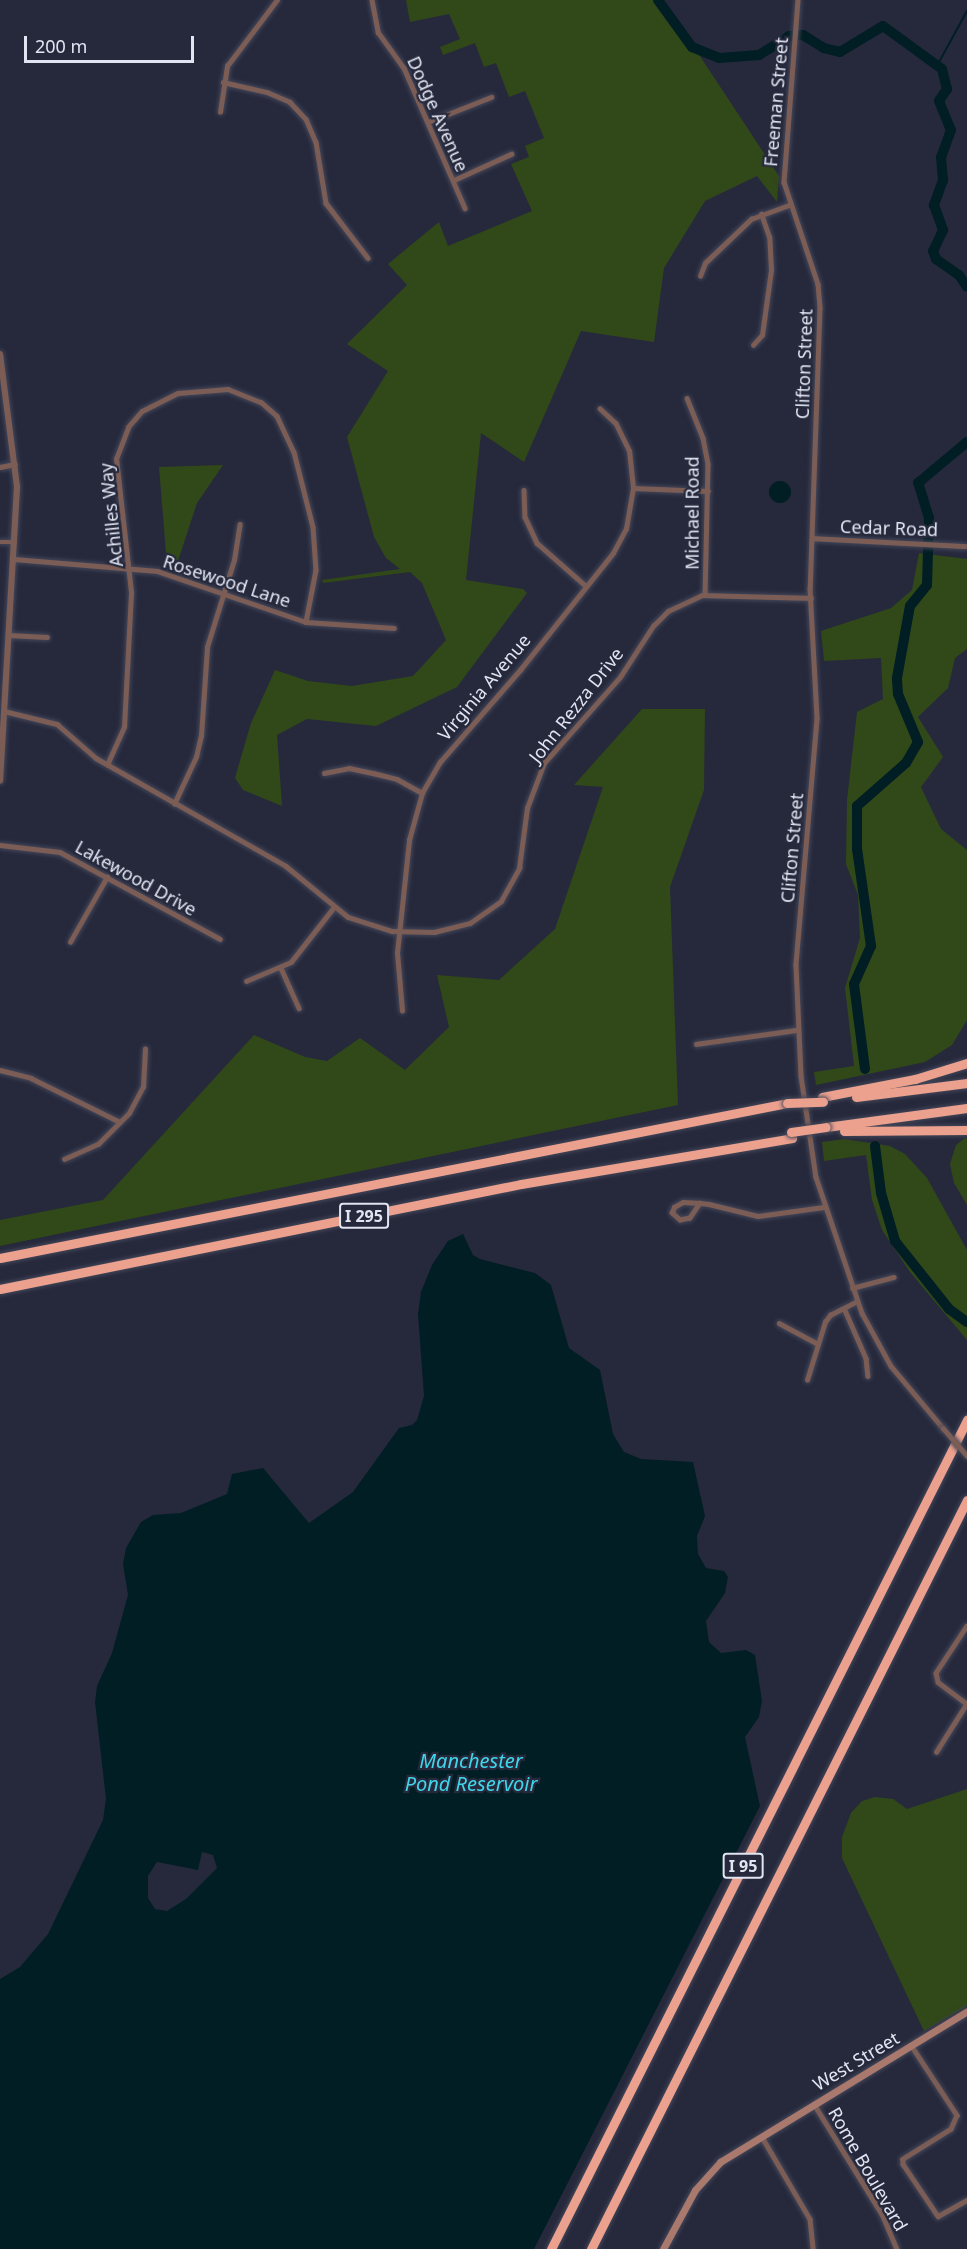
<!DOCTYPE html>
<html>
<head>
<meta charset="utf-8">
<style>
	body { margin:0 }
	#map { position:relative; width:967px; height:2249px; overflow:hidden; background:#26293c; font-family:"Noto Sans",sans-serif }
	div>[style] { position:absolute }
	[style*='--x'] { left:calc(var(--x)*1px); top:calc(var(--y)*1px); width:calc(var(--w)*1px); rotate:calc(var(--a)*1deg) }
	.green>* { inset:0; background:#314819 }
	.water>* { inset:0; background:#001e23 }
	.round { border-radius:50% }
	.stream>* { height:1.5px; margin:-0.75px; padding:0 0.75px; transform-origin:0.75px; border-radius:0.75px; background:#001e23 }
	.river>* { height:10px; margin:-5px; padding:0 5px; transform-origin:5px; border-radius:5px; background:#001e23 }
	.roads { filter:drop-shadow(0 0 2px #444759) drop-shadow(0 0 2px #444759) }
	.minor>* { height:4.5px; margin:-2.25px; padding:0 2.25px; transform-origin:2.25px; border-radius:2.25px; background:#7c5d55 }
	.tertiary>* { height:6px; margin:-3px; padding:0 3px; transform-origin:3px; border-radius:3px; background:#7c5d55 }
	.secondary>* { height:7px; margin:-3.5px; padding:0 3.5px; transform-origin:3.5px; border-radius:3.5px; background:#a9796d }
	.motorway>* { height:9px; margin:-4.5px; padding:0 4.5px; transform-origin:4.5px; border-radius:4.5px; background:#eca18e }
	.bridges { filter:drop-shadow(0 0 2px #444759) drop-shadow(0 0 2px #444759) }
	.minor-bridge>* { height:4.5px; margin:-2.25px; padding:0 2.25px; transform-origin:2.25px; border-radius:2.25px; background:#7c5d55 }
	.motorway-bridge>* { height:9px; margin:-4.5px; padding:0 4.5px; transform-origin:4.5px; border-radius:4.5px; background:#eca18e }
	span { translate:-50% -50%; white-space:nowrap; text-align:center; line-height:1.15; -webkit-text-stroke:4.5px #26293c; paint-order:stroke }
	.shield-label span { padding:2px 4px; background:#26293c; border:2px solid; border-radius:4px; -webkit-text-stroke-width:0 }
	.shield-label { font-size:16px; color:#e1e4f1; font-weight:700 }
	.street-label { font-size:18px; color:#e1e4f1 }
	.water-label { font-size:20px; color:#3fd6e9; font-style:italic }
	.scale { position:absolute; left:24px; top:36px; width:170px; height:27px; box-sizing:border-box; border:3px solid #e1e4f1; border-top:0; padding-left:8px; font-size:18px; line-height:21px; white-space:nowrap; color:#e1e4f1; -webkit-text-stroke:4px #26293c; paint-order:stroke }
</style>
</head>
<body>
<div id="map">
	<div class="green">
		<i style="clip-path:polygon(406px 0,663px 0,779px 176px,777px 202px,757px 176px,705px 201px,664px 268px,654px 342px,581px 331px,524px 462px,481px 433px,466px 580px,523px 589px,527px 593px,457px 687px,376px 726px,307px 719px,277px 735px,282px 806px,243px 790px,235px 778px,251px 723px,275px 670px,308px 681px,352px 686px,413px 676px,446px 640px,422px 583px,410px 572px,323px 583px,322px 580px,400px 569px,386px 558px,374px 537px,347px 437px,388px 371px,347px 344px,407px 285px,388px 264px,439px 222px,448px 246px,532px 211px,511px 164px,529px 157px,525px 146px,544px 138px,525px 91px,509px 97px,496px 63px,484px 67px,475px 43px,443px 55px,440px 47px,460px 39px,449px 14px,410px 22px)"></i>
		<i style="clip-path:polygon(223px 465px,197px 503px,176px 567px,167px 565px,159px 467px)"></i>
		<i style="clip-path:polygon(919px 553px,967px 559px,967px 649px,955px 658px,948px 688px,918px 717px,943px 757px,921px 787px,941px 829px,967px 850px,967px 1020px,952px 1045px,925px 1062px,816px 1085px,814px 1072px,854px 1066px,845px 988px,860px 938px,858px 895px,846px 864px,847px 800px,857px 712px,883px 699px,881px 658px,824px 661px,821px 631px,891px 608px,912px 590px)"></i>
		<i style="clip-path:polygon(642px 709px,705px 709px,704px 790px,670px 887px,678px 1105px,0 1246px,0 1220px,103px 1200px,254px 1035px,305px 1057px,327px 1061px,360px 1038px,405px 1070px,449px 1027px,437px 975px,499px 980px,555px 929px,603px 787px,574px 785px)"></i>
		<i style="clip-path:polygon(965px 1138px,967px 1139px,967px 1205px,954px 1183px,950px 1164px,956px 1145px)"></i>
		<i style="clip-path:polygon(844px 1139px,890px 1146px,905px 1154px,927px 1178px,967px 1250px,967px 1340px,910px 1272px,882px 1230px,872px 1200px,866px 1155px,824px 1161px,822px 1142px)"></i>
		<i style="clip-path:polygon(967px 1789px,967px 2006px,924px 2031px,842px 1858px,842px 1837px,851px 1813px,862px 1801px,875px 1797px,893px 1799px,907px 1809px)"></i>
	</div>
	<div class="water">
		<i class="round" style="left:769px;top:481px;width:22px;height:22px"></i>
		<i style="clip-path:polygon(evenodd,463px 1234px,473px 1255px,480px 1259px,535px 1273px,551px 1285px,569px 1348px,600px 1370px,613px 1434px,624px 1452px,641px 1459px,693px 1462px,705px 1516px,697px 1536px,698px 1554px,706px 1568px,724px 1571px,728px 1577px,725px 1593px,706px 1621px,709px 1642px,721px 1653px,746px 1650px,755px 1655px,762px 1701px,759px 1717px,745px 1737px,760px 1806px,534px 2249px,0 2249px,0 1979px,20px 1967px,48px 1934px,103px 1820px,106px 1799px,95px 1702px,97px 1686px,112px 1653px,128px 1595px,123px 1564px,126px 1548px,141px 1522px,153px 1515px,181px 1513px,227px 1494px,232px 1474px,263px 1468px,309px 1523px,353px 1492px,399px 1428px,412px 1425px,417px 1420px,424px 1396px,418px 1314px,421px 1292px,432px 1265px,448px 1241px,463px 1234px,202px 1852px,213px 1855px,217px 1868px,186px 1899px,167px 1911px,155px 1909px,148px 1898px,148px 1876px,157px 1862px,198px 1870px,202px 1852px)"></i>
	</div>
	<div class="stream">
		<i style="--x:937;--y:66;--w:63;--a:-61.4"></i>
	</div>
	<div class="river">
		<i style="--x:658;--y:0;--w:58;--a:54.1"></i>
		<i style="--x:692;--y:47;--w:29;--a:22"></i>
		<i style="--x:719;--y:58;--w:40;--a:-4.3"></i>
		<i style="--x:759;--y:55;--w:36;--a:-32"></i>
		<i style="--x:789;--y:36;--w:14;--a:-4"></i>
		<i style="--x:803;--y:35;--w:25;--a:32"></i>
		<i style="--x:824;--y:48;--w:16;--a:14"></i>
		<i style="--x:840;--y:52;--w:50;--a:-31.2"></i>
		<i style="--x:883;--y:26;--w:73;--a:36.1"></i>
		<i style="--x:942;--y:69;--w:21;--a:76"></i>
		<i style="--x:947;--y:89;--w:14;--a:124"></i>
		<i style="--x:939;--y:101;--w:31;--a:68"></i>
		<i style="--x:951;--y:130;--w:29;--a:110"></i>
		<i style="--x:941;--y:157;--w:23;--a:85"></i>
		<i style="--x:943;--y:180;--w:27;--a:110"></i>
		<i style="--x:934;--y:205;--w:27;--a:70"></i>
		<i style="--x:943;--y:230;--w:23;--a:115"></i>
		<i style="--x:933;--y:251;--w:9;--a:69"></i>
		<i style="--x:936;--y:259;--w:28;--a:35"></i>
		<i style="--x:959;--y:275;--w:14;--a:56"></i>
		<i style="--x:865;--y:1069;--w:86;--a:-97.4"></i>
		<i style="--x:854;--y:984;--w:42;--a:-65.9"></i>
		<i style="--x:871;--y:946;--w:98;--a:-98.2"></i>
		<i style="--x:857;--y:849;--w:43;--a:-90"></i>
		<i style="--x:857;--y:806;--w:65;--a:-41.3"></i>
		<i style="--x:906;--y:763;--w:24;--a:-60"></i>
		<i style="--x:918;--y:742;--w:52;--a:-112.6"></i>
		<i style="--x:898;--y:694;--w:16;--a:-94"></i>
		<i style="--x:897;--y:678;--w:73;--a:-79.8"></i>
		<i style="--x:910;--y:606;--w:27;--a:-51"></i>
		<i style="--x:927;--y:585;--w:67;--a:-88.3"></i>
		<i style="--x:929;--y:518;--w:37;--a:-107"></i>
		<i style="--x:918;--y:483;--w:64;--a:-39.9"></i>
		<i style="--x:875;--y:1146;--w:47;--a:82.7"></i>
		<i style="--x:881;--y:1193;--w:50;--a:73.7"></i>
		<i style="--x:895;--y:1241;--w:87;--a:51.5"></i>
		<i style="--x:949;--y:1309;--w:22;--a:36"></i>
	</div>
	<div class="roads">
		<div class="minor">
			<i style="--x:372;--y:0;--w:33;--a:79"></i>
			<i style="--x:378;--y:32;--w:44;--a:54.2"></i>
			<i style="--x:404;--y:68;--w:153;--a:66.5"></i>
			<i style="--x:798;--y:0;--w:183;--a:94.4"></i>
			<i style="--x:784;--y:182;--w:108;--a:71.6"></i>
			<i style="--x:818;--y:284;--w:24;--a:85"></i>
			<i style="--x:820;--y:308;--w:280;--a:92"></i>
			<i style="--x:810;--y:588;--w:131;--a:86.9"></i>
			<i style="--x:817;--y:719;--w:247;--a:94.9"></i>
			<i style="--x:796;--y:965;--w:111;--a:87.4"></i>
			<i style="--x:801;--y:1076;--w:102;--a:81.6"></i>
			<i style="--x:816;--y:1177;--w:144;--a:71.3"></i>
			<i style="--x:862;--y:1313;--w:60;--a:61.3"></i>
			<i style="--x:891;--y:1366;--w:81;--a:50"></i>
			<i style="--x:223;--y:82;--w:45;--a:12.8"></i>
			<i style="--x:267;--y:92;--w:25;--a:23"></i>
			<i style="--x:290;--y:102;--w:23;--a:47"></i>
			<i style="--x:306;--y:119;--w:25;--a:67"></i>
			<i style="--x:316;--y:142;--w:62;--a:80.7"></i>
			<i style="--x:326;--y:203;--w:69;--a:52.6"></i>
			<i style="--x:220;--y:112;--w:47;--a:-81.3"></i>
			<i style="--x:227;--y:66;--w:83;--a:-52.9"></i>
			<i style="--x:428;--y:122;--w:68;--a:-21.6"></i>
			<i style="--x:454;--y:180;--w:63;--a:-24.5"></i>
			<i style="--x:700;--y:276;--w:14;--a:-69"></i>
			<i style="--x:705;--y:263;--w:64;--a:-43.7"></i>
			<i style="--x:751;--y:219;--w:40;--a:-20.2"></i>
			<i style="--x:753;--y:345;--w:13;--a:-48"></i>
			<i style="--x:762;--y:335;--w:66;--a:-82.1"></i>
			<i style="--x:771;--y:270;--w:33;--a:-93"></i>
			<i style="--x:769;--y:237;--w:24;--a:-109"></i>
			<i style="--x:687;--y:398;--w:43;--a:68.2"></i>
			<i style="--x:703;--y:438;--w:26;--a:79"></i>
			<i style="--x:708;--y:464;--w:131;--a:91.3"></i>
			<i style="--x:0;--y:467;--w:15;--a:-11"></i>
			<i style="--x:633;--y:488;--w:75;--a:2.3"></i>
			<i style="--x:524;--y:490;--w:27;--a:88"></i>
			<i style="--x:525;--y:517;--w:29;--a:65"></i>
			<i style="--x:537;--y:543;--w:65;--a:41.3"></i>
			<i style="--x:812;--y:538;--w:153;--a:3"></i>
			<i style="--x:0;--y:542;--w:15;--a:0"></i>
			<i style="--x:14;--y:559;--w:144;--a:4.8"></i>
			<i style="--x:157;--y:571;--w:157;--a:18.9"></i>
			<i style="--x:306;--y:622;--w:88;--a:3.9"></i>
			<i style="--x:8;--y:635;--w:39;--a:3"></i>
			<i style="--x:4;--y:711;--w:55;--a:13.8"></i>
			<i style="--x:57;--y:724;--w:52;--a:41.1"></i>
			<i style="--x:96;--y:758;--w:219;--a:29.6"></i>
			<i style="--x:286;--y:866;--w:80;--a:39.4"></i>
			<i style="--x:348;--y:917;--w:46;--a:17.7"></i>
			<i style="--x:392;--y:931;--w:42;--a:1.4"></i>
			<i style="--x:434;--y:932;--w:37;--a:-14"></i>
			<i style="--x:470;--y:923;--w:38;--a:-35"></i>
			<i style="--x:501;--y:901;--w:38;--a:-61"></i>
			<i style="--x:519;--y:868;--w:61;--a:-82.4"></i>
			<i style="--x:527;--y:808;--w:48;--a:-69.3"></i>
			<i style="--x:544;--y:763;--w:115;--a:-48.5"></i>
			<i style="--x:620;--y:677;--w:61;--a:-57.1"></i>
			<i style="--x:653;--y:626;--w:21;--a:-45"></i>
			<i style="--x:668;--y:611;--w:38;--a:-25"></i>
			<i style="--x:702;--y:595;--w:109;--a:1.6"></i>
			<i style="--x:107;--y:765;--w:42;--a:-65.9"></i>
			<i style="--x:124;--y:727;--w:135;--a:-87"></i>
			<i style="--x:131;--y:592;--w:134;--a:-96.4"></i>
			<i style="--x:116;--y:459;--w:34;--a:-69"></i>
			<i style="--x:128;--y:427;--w:21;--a:-49"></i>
			<i style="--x:142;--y:411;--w:40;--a:-26.6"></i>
			<i style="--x:178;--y:393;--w:50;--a:-4.6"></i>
			<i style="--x:228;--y:389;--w:35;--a:22"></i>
			<i style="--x:261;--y:402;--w:21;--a:41"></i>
			<i style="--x:277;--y:416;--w:40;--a:65"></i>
			<i style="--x:294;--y:452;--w:77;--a:75.8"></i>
			<i style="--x:313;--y:527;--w:43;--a:86"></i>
			<i style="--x:316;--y:570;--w:53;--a:100.9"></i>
			<i style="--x:324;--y:773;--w:25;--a:-11"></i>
			<i style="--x:349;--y:768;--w:25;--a:12"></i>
			<i style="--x:373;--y:773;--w:25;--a:14"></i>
			<i style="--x:397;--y:779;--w:29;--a:29"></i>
			<i style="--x:174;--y:804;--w:52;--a:-64.9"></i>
			<i style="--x:196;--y:757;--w:22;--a:-77"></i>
			<i style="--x:201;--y:736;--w:89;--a:-86.1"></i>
			<i style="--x:207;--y:647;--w:91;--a:-72.8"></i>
			<i style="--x:234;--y:560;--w:36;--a:-81"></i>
			<i style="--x:0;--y:845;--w:60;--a:6.7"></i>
			<i style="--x:60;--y:852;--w:182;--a:28.5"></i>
			<i style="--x:70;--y:942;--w:75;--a:-60.4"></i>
			<i style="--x:281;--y:968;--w:44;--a:65.8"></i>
			<i style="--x:246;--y:981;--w:49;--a:-22.9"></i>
			<i style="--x:291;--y:962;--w:70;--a:-52"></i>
			<i style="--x:402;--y:1011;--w:58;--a:-94.9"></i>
			<i style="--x:397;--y:953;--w:114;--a:-83.9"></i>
			<i style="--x:409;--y:840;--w:49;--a:-74.5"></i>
			<i style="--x:422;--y:793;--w:36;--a:-60"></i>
			<i style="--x:440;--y:762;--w:122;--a:-49"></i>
			<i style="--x:520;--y:670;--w:149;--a:-51.5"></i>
			<i style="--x:613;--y:553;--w:27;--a:-62"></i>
			<i style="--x:626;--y:529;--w:42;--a:-80.3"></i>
			<i style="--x:633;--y:488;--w:37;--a:-96"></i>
			<i style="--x:629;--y:451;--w:30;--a:-116"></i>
			<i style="--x:616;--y:424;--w:22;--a:-137"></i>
			<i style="--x:696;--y:1044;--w:102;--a:-7.9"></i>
			<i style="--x:0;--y:1070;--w:32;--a:14"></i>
			<i style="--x:31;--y:1078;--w:99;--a:26.3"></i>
			<i style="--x:64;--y:1159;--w:37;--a:-24"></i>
			<i style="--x:98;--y:1144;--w:44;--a:-45"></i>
			<i style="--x:129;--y:1113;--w:30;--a:-62"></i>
			<i style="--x:143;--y:1087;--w:38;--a:-87"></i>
			<i style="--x:700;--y:1203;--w:18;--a:124"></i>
			<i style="--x:690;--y:1218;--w:10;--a:169"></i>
			<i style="--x:680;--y:1220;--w:11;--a:-139"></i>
			<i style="--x:672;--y:1213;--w:6;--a:-72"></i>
			<i style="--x:674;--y:1207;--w:10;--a:-29"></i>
			<i style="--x:683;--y:1202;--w:17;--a:3"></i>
			<i style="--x:700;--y:1203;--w:9;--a:6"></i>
			<i style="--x:709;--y:1204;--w:50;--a:13.8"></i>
			<i style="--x:758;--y:1216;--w:68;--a:-7.7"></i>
			<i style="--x:852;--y:1288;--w:43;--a:-14.7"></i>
			<i style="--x:844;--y:1308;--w:55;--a:66.3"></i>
			<i style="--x:866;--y:1358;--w:18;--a:84"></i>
			<i style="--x:779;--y:1323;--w:44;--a:28.3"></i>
			<i style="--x:807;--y:1380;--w:61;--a:-72.8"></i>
			<i style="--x:825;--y:1322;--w:9;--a:-54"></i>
			<i style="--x:830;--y:1315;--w:30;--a:-27"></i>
			<i style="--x:967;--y:1626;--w:56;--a:123.4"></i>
			<i style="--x:936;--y:1673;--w:9;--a:77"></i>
			<i style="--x:938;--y:1682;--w:36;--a:37"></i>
			<i style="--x:936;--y:1752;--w:58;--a:-57.7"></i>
			<i style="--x:911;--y:2045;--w:84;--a:56.7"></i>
			<i style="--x:957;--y:2115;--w:15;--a:113"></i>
			<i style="--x:951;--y:2129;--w:57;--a:148"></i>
			<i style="--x:903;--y:2159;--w:5;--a:90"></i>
			<i style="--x:903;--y:2164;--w:63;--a:56.1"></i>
			<i style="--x:938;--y:2216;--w:33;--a:-29"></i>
			<i style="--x:814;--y:2104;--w:129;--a:58.3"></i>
			<i style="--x:882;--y:2214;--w:38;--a:67"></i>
			<i style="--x:762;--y:2137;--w:95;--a:59.7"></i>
			<i style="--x:810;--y:2219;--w:30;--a:84"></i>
		</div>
		<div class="tertiary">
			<i style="--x:0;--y:354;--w:134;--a:82.7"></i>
			<i style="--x:17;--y:487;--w:294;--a:93.3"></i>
		</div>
		<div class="secondary">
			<i style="--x:663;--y:2249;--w:67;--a:-61.5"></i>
			<i style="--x:695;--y:2190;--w:38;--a:-48"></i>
			<i style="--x:720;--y:2162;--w:289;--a:-31.4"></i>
		</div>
		<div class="motorway">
			<i style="--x:822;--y:1097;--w:95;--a:-11"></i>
			<i style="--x:915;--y:1079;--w:54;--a:-17.1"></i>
			<i style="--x:856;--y:1097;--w:112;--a:-7.2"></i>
			<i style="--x:826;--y:1127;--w:142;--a:-7.7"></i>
			<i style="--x:844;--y:1131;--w:123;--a:-0.5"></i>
			<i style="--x:0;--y:1258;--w:802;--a:-11.14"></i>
			<i style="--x:0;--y:1289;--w:531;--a:-11.39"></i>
			<i style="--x:521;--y:1184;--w:275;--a:-9.6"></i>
			<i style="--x:551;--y:2249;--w:928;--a:-63.35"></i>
			<i style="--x:591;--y:2249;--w:838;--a:-63.34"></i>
		</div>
	</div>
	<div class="bridges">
		<div class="minor-bridge">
			<i style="--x:943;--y:1428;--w:37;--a:49"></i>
		</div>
		<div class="motorway-bridge">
			<i style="--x:787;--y:1103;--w:36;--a:-2"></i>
			<i style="--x:791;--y:1132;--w:35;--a:-8"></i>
		</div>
	</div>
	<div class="shield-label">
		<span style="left:364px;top:1216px">I 295</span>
		<span style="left:743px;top:1866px">I 95</span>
	</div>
	<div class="street-label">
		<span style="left:776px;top:102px;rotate:-85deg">Freeman Street</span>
		<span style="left:438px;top:114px;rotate:66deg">Dodge Avenue</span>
		<span style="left:804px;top:364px;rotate:-88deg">Clifton Street</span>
		<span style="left:692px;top:513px;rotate:-90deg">Michael Road</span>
		<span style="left:111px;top:515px;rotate:-96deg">Achilles Way</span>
		<span style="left:889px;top:528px;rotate:2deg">Cedar Road</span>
		<span style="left:227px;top:581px;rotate:18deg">Rosewood Lane</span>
		<span style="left:484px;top:687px;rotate:-50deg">Virginia Avenue</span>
		<span style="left:576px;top:705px;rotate:-52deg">John Rezza Drive</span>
		<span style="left:792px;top:848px;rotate:-85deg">Clifton Street</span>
		<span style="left:136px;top:878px;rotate:29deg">Lakewood Drive</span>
		<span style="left:856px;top:2061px;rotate:-31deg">West Street</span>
		<span style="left:868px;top:2169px;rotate:60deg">Rome Boulevard</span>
	</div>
	<div class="water-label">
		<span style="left:471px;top:1772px">Manchester<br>Pond Reservoir</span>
	</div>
	<div class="scale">200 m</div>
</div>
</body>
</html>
